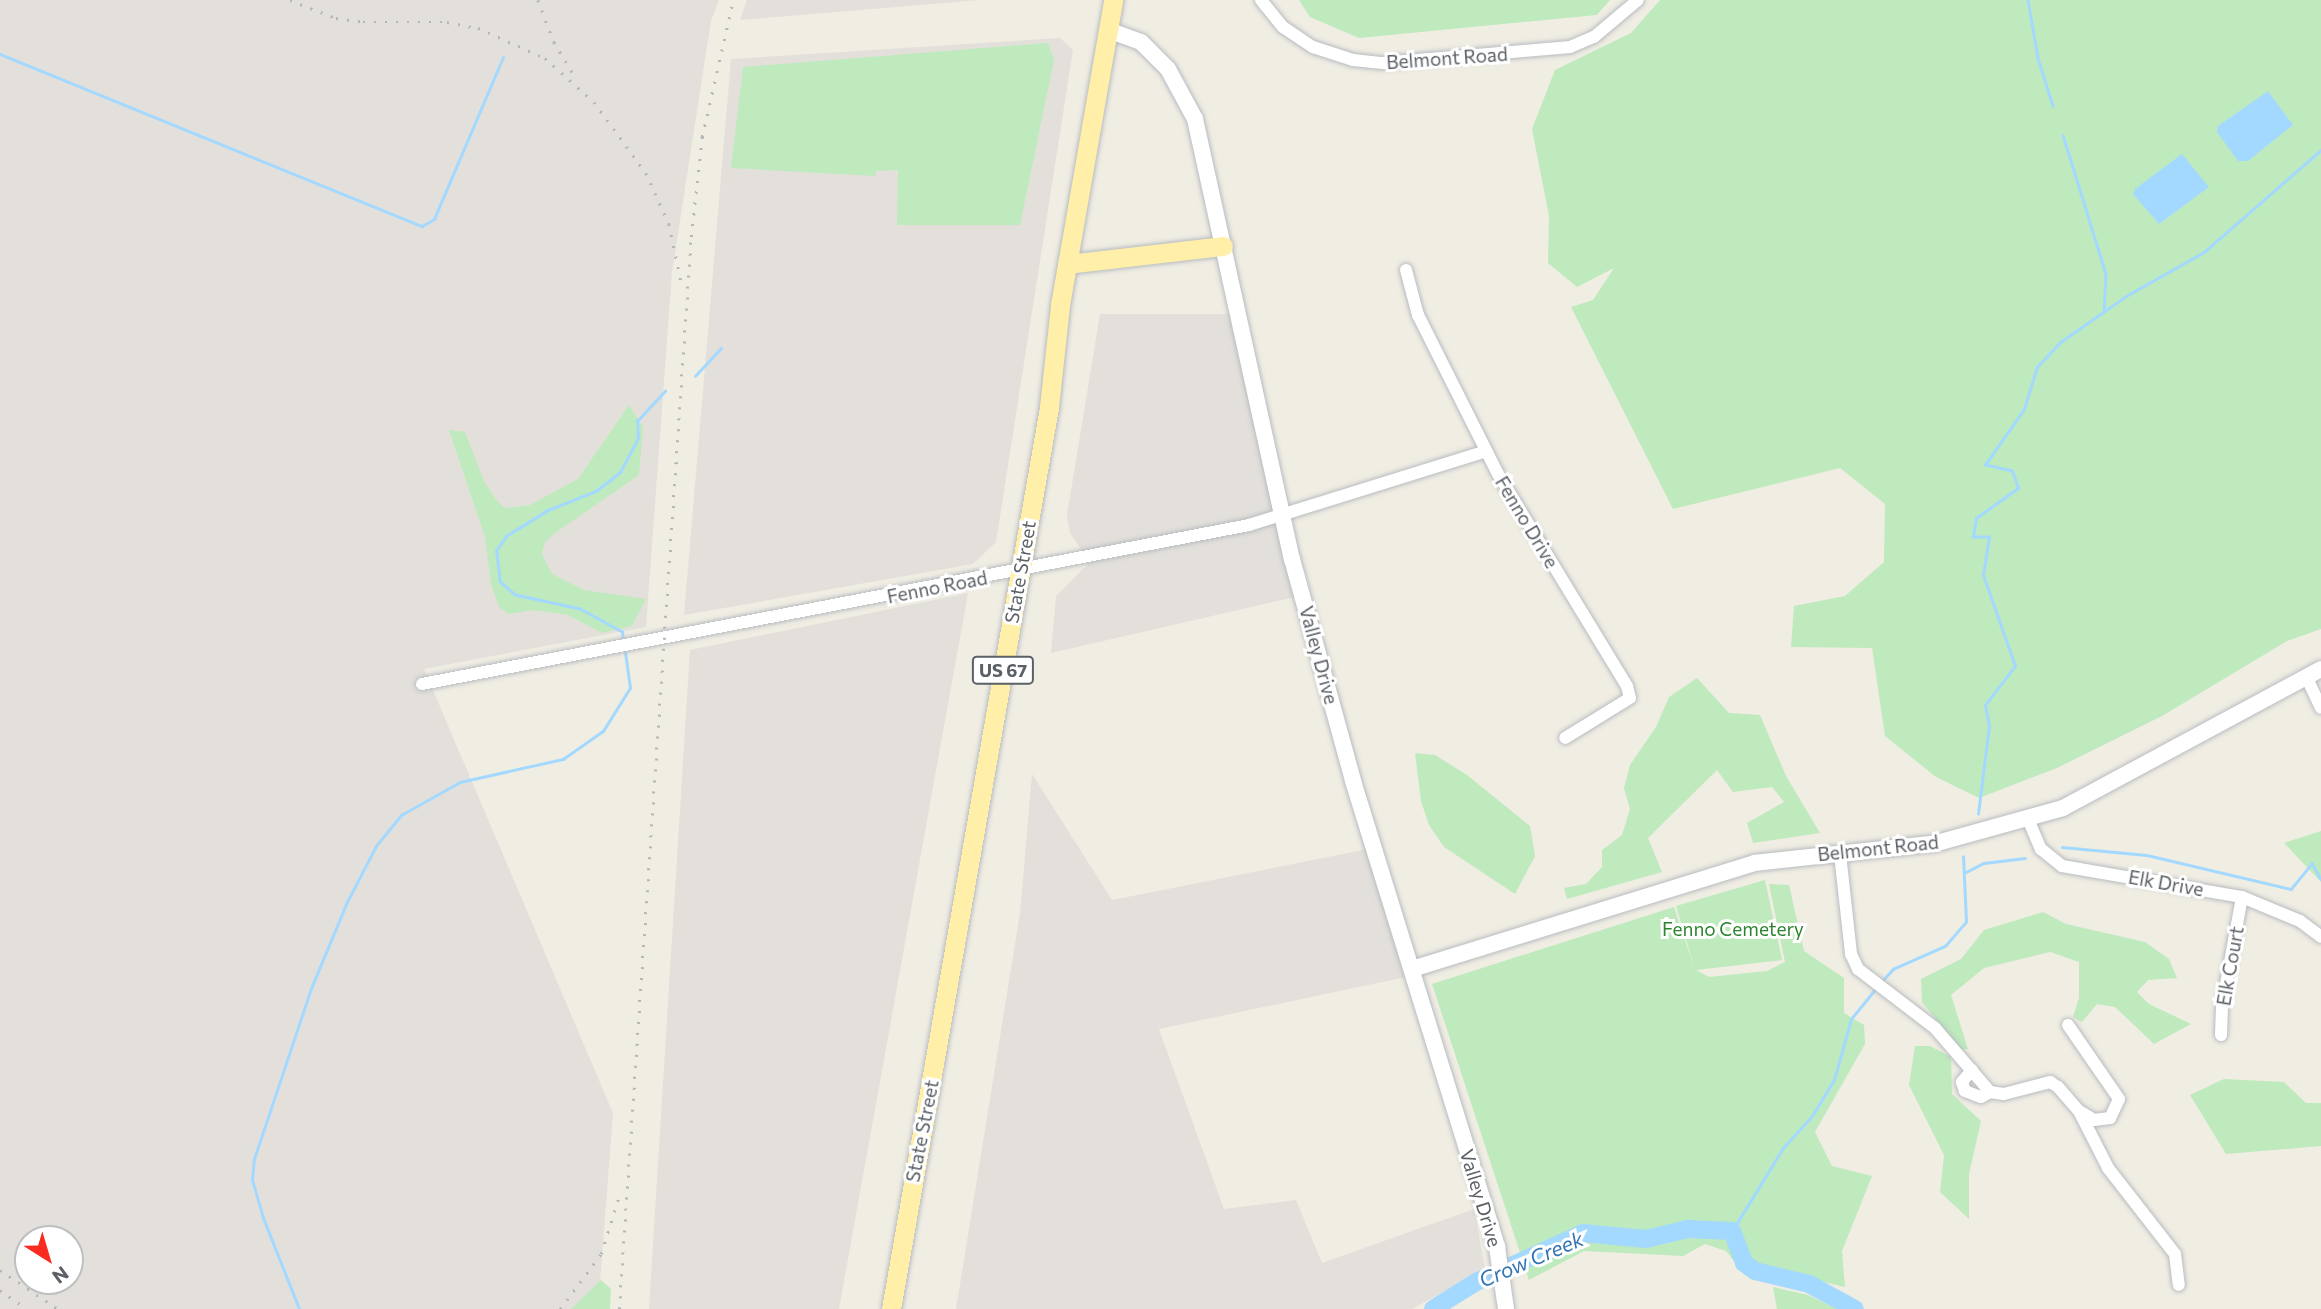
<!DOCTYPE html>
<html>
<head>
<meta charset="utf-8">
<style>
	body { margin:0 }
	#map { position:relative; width:2321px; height:1309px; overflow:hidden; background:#f0ede3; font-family:Commissioner,sans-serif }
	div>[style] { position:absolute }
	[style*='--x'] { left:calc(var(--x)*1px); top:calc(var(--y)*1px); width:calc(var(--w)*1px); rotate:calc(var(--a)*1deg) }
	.industrial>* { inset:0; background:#e3e0db }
	.green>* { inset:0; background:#beeabd }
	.water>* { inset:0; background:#a4d9ff }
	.stream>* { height:2.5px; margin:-1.25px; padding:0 1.25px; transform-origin:1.25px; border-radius:1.25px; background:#a4d9ff }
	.river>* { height:18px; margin:-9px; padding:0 9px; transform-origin:9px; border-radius:9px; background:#a4d9ff }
	.roads { filter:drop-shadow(0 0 2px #b8bcc1) drop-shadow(0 0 2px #b8bcc1) }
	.minor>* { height:12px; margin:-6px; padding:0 6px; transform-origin:6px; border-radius:6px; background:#fff }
	.tertiary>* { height:16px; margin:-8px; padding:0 8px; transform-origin:8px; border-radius:8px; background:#fff }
	.primary>* { height:19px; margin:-9.5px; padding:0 9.5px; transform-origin:9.5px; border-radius:9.5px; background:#ffefa9 }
	.rail>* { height:2.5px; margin-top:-1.25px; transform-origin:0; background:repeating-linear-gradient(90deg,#b5b6b7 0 2px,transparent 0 11px) }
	span { translate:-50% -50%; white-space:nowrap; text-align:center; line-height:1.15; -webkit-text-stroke:6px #fff; paint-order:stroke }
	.shield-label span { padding:2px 5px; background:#fff; border:2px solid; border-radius:5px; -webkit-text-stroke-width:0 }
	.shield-label { font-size:18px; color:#5b6066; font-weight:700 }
	.street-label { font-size:19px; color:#5b6066 }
	.park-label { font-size:19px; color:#2c842e }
	.water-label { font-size:21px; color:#3474b2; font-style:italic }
	.north { position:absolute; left:14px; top:1225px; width:70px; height:70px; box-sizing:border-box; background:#fff; border:2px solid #bdbfc2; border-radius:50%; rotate:143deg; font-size:19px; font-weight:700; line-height:28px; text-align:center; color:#5b6066 }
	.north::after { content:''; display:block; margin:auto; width:24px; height:32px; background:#fa2b1f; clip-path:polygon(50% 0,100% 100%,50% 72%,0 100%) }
</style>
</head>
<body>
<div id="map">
	<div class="industrial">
		<i style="clip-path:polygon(evenodd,0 0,719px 0,711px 21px,672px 272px,646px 627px,424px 669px,613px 1113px,598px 1309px,0 1309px,0 0,28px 1239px,70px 1239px,70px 1281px,28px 1281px,28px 1239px)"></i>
		<i style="clip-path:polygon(747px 0,980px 0,740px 20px)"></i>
		<i style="clip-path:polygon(1060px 38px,1073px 50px,996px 542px,973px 564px,684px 615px,731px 59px)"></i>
		<i style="clip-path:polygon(1100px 314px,1230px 314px,1295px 597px,1051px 653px,1056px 596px,1090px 562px,1070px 533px,1067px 515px)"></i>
		<i style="clip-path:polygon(968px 593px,839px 1309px,649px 1309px,690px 650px)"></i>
		<i style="clip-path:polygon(1032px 774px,1112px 900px,1368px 849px,1406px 977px,1159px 1029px,1224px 1209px,1296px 1200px,1322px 1263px,1474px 1209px,1485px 1269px,1412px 1309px,956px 1309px,1020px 913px)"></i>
	</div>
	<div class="green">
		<i style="clip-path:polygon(1299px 0,1610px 0,1597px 15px,1359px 38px,1310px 17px)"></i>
		<i style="clip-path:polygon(1660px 0,2321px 0,2321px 629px,2287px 641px,2162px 716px,2057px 768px,1979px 798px,1936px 777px,1885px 736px,1872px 648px,1791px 647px,1794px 606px,1845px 596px,1884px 562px,1885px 504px,1840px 468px,1673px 509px,1571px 307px,1593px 300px,1614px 268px,1577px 287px,1548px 263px,1549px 216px,1532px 129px,1555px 70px,1631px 33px)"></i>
		<i style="clip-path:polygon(1048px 43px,1054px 60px,1020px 225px,897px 225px,898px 170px,876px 171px,875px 176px,731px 168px,743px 67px)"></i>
		<i style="clip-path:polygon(629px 405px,643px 427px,639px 475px,555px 533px,545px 542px,542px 554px,552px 574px,584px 590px,646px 599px,632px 626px,602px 633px,568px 615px,533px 610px,509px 614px,499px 607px,491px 584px,485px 537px,449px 430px,465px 432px,484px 481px,497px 501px,505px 508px,530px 505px,578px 479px)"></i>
		<i style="clip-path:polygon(1697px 678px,1729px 713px,1760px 715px,1786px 776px,1820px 833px,1753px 843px,1747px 823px,1784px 802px,1772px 787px,1733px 792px,1717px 770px,1648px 838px,1662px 872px,1567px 899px,1564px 888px,1586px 884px,1602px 867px,1602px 850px,1622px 835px,1630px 809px,1624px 788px,1630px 765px,1656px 727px,1669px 697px)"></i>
		<i style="clip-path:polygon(1415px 753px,1435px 755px,1467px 775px,1530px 826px,1535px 856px,1515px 894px,1444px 847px,1429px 825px,1421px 801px)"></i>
		<i style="clip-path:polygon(2321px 831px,2321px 882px,2284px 843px)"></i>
		<i style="clip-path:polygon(1765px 880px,1782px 960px,1696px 970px,1709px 977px,1767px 971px,1785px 962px,1769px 884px,1789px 885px,1804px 951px,1844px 978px,1844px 1013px,1864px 1025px,1865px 1044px,1815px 1132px,1832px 1166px,1872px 1176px,1842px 1251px,1845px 1287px,1768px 1269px,1746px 1276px,1726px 1251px,1705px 1244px,1683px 1256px,1584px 1251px,1529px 1280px,1432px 984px,1674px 907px,1695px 970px,1676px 906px)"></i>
		<i style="clip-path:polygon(2043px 912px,2066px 924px,2145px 942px,2169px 959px,2177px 978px,2148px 980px,2137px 992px,2149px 1004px,2191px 1024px,2154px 1044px,2115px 1007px,2097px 1004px,2082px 1022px,2073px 1017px,2079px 998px,2079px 962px,2050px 952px,1984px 968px,1951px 995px,1968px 1049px,1959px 1049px,1922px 1002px,1921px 979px,1961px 959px,1984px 930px)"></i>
		<i style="clip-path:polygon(1915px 1046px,1930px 1046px,1951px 1057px,1952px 1094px,1981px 1121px,1969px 1174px,1969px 1219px,1940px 1192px,1944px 1155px,1909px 1085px)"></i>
		<i style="clip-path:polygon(2224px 1079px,2284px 1082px,2306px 1103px,2321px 1103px,2321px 1146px,2226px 1154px,2190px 1095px)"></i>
		<i style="clip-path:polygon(601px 1280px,611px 1289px,610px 1309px,571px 1309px)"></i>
		<i style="clip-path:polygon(1773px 1287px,1808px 1295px,1837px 1309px,1777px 1309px)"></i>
	</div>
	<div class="water">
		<i style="clip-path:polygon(2268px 91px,2293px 125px,2248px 161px,2238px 161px,2217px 132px,2218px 126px)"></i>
		<i style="clip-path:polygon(2182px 154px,2209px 187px,2159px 224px,2133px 194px,2135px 189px)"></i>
	</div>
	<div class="stream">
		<i style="--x:2028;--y:0;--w:59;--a:80.2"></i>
		<i style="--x:2038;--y:58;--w:50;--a:72.6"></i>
		<i style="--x:0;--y:54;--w:456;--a:22.2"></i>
		<i style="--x:422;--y:226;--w:14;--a:-30"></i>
		<i style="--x:434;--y:219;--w:176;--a:-66.9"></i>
		<i style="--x:2063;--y:135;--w:145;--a:72.8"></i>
		<i style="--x:2106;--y:274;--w:36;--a:93"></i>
		<i style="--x:695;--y:376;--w:38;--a:-47"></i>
		<i style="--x:623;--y:641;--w:9;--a:-96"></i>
		<i style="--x:622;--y:632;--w:48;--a:-151.3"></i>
		<i style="--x:580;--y:609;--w:66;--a:-167.8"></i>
		<i style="--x:515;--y:595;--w:20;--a:-139"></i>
		<i style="--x:500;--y:582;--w:31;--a:-97"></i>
		<i style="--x:496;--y:551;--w:18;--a:-56"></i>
		<i style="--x:506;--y:536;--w:49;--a:-31.8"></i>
		<i style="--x:548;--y:510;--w:52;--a:-21.6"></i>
		<i style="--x:596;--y:491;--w:31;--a:-38"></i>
		<i style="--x:620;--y:472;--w:38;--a:-62"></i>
		<i style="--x:638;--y:438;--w:17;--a:-93"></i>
		<i style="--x:637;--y:421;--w:41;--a:-47"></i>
		<i style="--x:1978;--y:814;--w:89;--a:-82.9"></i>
		<i style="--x:1989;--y:726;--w:21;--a:-101"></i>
		<i style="--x:1985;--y:705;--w:49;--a:-52.4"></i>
		<i style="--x:2015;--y:666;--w:96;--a:-109.4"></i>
		<i style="--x:1983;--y:575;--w:38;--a:-81"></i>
		<i style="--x:1989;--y:537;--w:16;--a:180"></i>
		<i style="--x:1973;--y:537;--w:19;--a:-81"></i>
		<i style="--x:1976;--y:518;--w:52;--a:-35.5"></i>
		<i style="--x:2018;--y:488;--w:18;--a:-109"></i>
		<i style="--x:2012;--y:471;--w:28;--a:-167"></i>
		<i style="--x:1985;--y:465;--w:68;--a:-55.1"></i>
		<i style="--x:2024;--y:409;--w:44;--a:-72.8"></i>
		<i style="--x:2037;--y:367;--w:33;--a:-47"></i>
		<i style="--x:2059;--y:343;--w:82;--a:-35"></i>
		<i style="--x:2126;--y:296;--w:90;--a:-29.4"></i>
		<i style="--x:2204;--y:252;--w:155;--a:-41.1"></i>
		<i style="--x:2062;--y:847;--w:85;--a:5.4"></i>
		<i style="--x:2147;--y:855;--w:148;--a:13.3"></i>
		<i style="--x:2291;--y:889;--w:33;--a:-51"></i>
		<i style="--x:2312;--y:863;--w:18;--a:61"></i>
		<i style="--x:1966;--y:872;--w:20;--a:-27"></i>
		<i style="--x:1984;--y:863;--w:41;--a:-7"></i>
		<i style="--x:1881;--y:982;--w:18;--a:-47"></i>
		<i style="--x:1893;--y:969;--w:57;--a:-23.9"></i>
		<i style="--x:1945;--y:946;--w:32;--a:-49"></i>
		<i style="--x:1966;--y:922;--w:65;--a:-92.6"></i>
		<i style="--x:1732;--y:1231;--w:97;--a:-58.4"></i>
		<i style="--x:1783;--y:1148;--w:43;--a:-47.8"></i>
		<i style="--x:1812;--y:1116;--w:42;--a:-58.6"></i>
		<i style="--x:1834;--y:1080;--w:63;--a:-74.4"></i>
		<i style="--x:1851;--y:1019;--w:41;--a:-50.9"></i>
		<i style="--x:299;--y:1309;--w:98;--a:-111.6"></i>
		<i style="--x:263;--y:1218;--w:40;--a:-106"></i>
		<i style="--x:252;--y:1180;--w:21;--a:-85"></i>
		<i style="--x:254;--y:1159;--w:182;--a:-71.5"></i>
		<i style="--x:312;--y:986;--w:91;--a:-67.4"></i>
		<i style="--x:347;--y:902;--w:63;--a:-62.6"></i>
		<i style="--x:376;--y:846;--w:40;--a:-51"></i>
		<i style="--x:401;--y:815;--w:68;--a:-29.2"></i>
		<i style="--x:460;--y:782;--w:106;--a:-12.6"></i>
		<i style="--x:563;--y:759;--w:49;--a:-35"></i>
		<i style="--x:603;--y:731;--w:51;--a:-57.9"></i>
		<i style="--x:630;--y:688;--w:37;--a:-98"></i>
	</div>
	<div class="river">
		<i style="--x:1433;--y:1309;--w:51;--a:-32.1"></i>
		<i style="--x:1476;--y:1282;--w:118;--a:-24.6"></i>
		<i style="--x:1583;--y:1233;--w:63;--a:5.4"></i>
		<i style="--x:1646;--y:1239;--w:43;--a:-13.4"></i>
		<i style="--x:1688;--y:1229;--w:44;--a:2.6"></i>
		<i style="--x:1732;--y:1231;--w:34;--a:69"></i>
		<i style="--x:1744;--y:1263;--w:14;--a:36"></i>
		<i style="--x:1755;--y:1271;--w:56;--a:13.5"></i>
		<i style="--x:1809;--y:1284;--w:52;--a:28.5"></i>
	</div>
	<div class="roads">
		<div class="minor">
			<i style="--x:1261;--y:0;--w:35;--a:51"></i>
			<i style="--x:1283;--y:27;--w:36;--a:34"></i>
			<i style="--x:1313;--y:47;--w:42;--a:18"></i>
			<i style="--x:1353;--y:60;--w:30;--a:6"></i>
			<i style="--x:1383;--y:63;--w:188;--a:-4.9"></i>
			<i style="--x:1570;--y:47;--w:26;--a:-23"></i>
			<i style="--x:1594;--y:37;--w:57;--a:-40.1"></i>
			<i style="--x:1406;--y:270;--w:47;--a:75.1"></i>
			<i style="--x:1418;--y:315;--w:178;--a:63.3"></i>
			<i style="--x:1498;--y:474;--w:248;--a:58.7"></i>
			<i style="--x:1627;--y:686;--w:12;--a:76"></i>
			<i style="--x:1630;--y:698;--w:76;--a:148.4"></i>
			<i style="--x:2306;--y:676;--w:35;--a:65"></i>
			<i style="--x:422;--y:684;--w:842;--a:-10.88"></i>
			<i style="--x:1249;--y:525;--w:248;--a:-17.3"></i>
			<i style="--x:2028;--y:819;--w:33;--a:67"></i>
			<i style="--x:2041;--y:849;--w:27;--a:39"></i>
			<i style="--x:2062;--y:866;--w:183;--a:9.8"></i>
			<i style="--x:2242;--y:897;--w:63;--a:22.5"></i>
			<i style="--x:2300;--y:921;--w:26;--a:37"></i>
			<i style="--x:1840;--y:854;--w:101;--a:83.7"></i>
			<i style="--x:1851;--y:954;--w:17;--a:65"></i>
			<i style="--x:1858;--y:969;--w:97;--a:37.5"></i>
			<i style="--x:1935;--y:1028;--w:84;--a:49.3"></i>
			<i style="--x:2068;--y:1025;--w:90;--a:55.4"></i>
			<i style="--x:2119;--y:1099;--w:21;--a:115"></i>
			<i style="--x:2110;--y:1118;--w:16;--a:173"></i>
			<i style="--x:2094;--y:1120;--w:17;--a:-149"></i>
			<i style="--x:2221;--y:1035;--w:29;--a:-88"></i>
			<i style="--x:2222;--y:1006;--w:111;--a:-79.6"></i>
			<i style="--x:1972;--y:1070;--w:16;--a:130"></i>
			<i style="--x:1962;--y:1082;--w:9;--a:72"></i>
			<i style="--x:1965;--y:1091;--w:17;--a:21"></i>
			<i style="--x:1981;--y:1097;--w:10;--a:-29"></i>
			<i style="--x:1990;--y:1092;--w:14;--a:8"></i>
			<i style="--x:2004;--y:1094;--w:48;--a:-14.6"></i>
			<i style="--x:2050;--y:1082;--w:9;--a:32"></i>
			<i style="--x:2058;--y:1087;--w:32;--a:49"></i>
			<i style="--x:2079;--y:1111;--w:64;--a:63"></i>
			<i style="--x:2108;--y:1168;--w:109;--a:52.1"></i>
			<i style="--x:2175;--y:1254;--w:31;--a:83"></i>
		</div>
		<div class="tertiary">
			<i style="--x:1108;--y:30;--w:35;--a:20"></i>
			<i style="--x:1141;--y:42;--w:38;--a:45"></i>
			<i style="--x:1168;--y:69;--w:57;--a:61.6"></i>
			<i style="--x:1195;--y:119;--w:451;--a:77.6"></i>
			<i style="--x:1292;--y:559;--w:230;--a:74.6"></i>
			<i style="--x:1353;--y:781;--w:488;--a:72.8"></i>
			<i style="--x:1497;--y:1247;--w:63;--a:81.7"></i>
			<i style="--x:1412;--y:969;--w:358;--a:-17.2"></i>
			<i style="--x:1754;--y:863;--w:184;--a:-6.2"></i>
			<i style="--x:1937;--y:843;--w:131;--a:-15.5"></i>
			<i style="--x:2063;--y:808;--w:293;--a:-28.3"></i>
		</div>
		<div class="primary">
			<i style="--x:1067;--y:264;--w:157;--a:-6.6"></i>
			<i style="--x:891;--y:1309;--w:916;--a:-80.06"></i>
			<i style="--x:1049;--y:407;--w:103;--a:-83.8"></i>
			<i style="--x:1060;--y:305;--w:310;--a:-80.1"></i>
		</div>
	</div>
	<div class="rail">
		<i style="--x:290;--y:0;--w:49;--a:21.4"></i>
		<i style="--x:336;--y:18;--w:27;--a:8"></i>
		<i style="--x:363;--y:22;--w:84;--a:0"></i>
		<i style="--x:447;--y:22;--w:32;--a:11"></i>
		<i style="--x:478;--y:28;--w:73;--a:24.1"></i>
		<i style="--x:545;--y:58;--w:66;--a:41.9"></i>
		<i style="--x:594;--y:102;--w:88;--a:53.8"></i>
		<i style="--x:646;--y:173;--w:56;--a:65.7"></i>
		<i style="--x:669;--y:224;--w:58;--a:78.1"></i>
		<i style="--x:538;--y:0;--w:45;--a:69.1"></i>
		<i style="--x:554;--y:42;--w:39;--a:59"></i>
		<i style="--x:0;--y:1270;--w:70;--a:33.9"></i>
		<i style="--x:0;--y:1290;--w:33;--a:35"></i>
		<i style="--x:560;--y:1309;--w:69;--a:-53.3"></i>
		<i style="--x:601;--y:1254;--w:64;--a:-72.7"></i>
		<i style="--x:619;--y:1309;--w:1074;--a:-86.16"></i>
		<i style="--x:691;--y:237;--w:101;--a:-83.7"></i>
		<i style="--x:702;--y:137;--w:140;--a:-77.2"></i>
	</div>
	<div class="shield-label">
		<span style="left:1003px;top:670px">US 67</span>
	</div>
	<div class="street-label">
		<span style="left:1447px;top:58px;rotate:-4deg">Belmont Road</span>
		<span style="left:1527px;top:522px;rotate:59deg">Fenno Drive</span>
		<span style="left:1020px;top:572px;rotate:-80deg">State Street</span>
		<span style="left:937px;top:587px;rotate:-11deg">Fenno Road</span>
		<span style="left:1319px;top:655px;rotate:75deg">Valley Drive</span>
		<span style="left:1878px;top:848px;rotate:-6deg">Belmont Road</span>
		<span style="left:2166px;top:883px;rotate:10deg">Elk Drive</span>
		<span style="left:2230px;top:966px;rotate:-80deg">Elk Court</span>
		<span style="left:922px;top:1131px;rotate:-79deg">State Street</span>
		<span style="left:1481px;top:1198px;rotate:73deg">Valley Drive</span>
	</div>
	<div class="park-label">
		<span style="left:1733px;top:929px">Fenno Cemetery</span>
	</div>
	<div class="water-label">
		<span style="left:1531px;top:1259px;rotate:-23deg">Crow Creek</span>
	</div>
	<div class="north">N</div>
</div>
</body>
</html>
